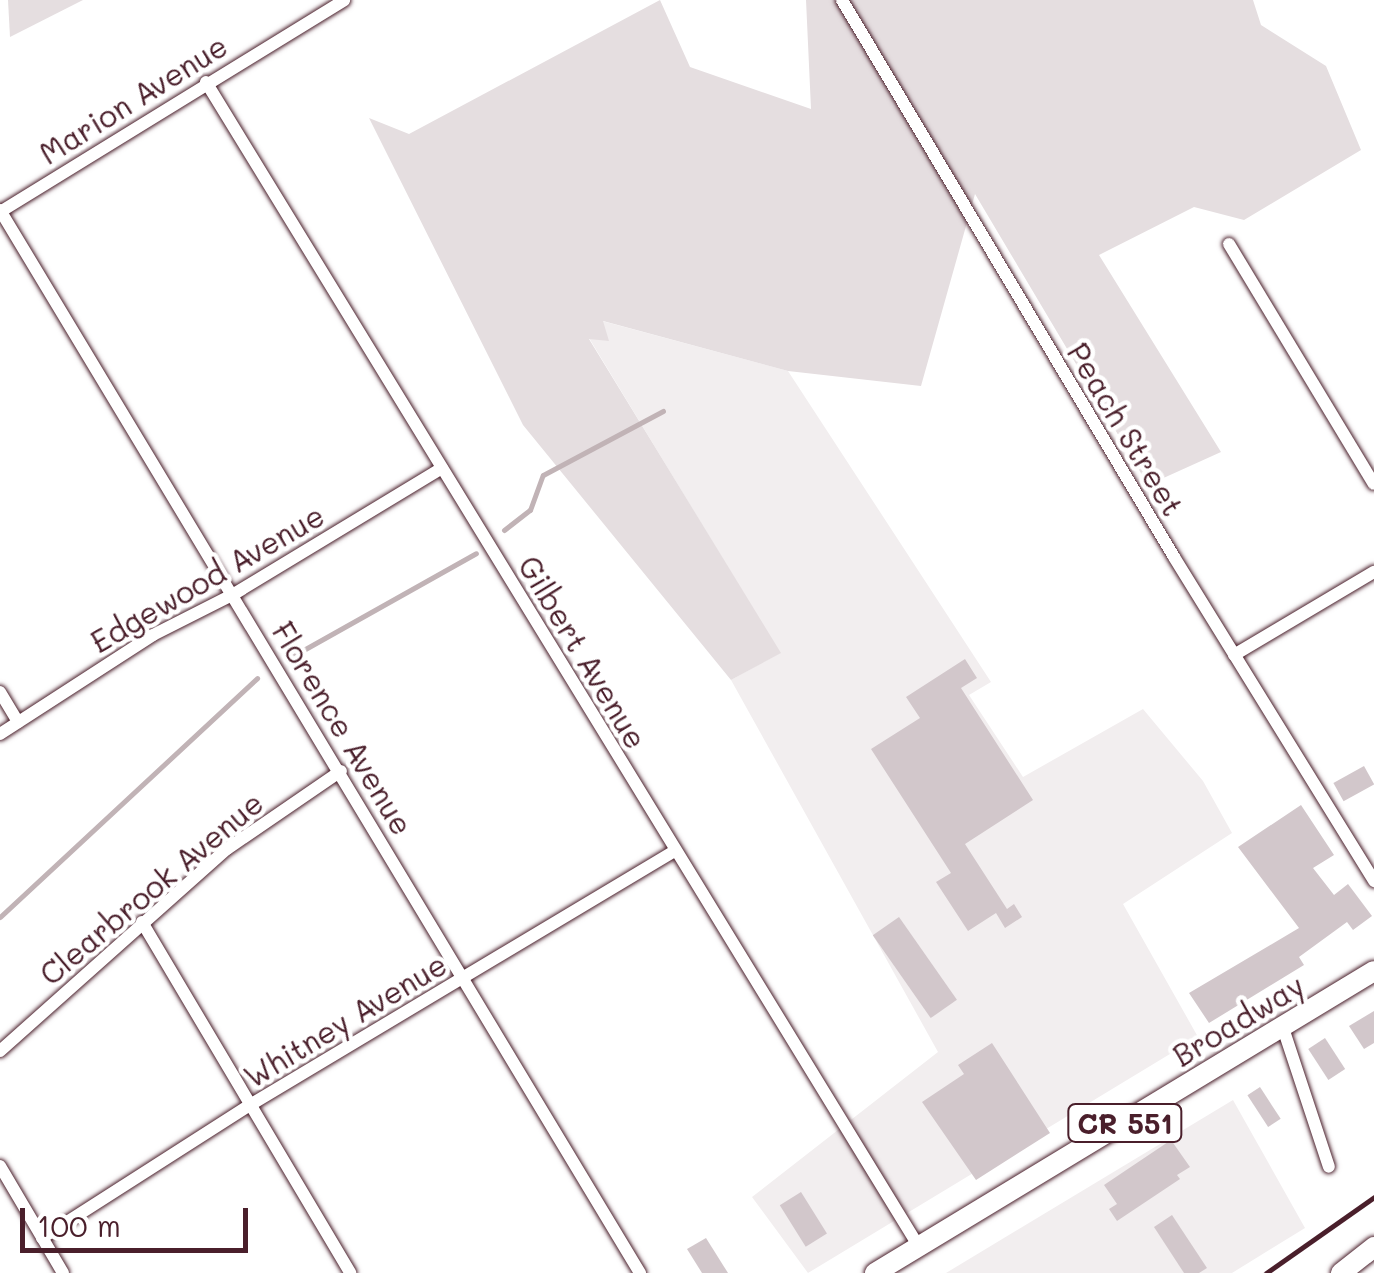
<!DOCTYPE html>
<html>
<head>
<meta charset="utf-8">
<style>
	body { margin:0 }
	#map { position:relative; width:1374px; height:1273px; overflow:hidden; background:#fff; font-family:Mali,sans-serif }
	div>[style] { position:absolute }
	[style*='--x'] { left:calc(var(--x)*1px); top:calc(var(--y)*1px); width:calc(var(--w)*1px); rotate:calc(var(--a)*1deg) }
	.built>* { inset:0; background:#f2eeef }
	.green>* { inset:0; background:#e5dee0 }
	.stream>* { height:5px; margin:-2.5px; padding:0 2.5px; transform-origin:2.5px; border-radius:2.5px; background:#c1b3b6 }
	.building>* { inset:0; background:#d2c7cb; transform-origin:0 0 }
	.roads { filter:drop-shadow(0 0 2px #4a1f2b) drop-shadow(0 0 2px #4a1f2b) }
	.minor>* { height:12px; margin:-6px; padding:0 6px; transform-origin:6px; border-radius:6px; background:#fff }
	.primary>* { height:20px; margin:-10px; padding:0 10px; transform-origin:10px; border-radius:10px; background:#fff }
	.rail>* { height:5px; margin:-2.5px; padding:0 2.5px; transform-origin:2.5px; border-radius:2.5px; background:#4a1f2b }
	span { translate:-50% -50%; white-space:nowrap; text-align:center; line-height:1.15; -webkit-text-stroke:9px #fff; paint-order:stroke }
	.shield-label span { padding:2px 8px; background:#fff; border:2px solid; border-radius:8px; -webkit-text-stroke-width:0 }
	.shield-label { font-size:28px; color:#4a1f2b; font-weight:700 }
	.street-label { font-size:30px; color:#4a1f2b }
	.scale { position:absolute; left:20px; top:1208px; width:228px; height:45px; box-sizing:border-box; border:5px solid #4a1f2b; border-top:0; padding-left:12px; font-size:30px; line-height:35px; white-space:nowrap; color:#4a1f2b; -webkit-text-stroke:8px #fff; paint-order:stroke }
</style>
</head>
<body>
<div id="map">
	<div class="built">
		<i style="clip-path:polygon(602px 321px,788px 371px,991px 682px,969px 695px,1023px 777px,1143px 709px,1203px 781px,1232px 833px,1123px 904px,1198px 1037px,808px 1273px,752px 1197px,938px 1052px,731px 680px,780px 653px,589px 338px)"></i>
		<i style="clip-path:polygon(1233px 1100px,1305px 1228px,1232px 1273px,946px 1273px)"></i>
	</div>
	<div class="green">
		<i style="clip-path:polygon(8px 0,83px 0,10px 37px)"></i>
		<i style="clip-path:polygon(660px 0,690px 67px,811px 109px,806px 0,1253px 0,1261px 25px,1326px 66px,1361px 150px,1244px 220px,1194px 207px,1099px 255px,1221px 452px,1148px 485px,975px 194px,921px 386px,788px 371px,603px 321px,609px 341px,589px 339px,781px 653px,731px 680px,523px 425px,369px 118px,409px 134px)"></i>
	</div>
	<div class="stream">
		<i style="--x:504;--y:530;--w:33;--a:-38"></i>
		<i style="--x:530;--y:510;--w:37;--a:-70"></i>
		<i style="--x:543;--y:475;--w:136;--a:-28.1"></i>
		<i style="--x:291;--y:657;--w:212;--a:-29.3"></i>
		<i style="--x:0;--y:917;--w:351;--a:-42.9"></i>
	</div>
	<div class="building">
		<i style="clip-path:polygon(965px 659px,977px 678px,961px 688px,1033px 800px,965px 844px,1007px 909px,1014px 904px,1022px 917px,1005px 928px,996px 913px,968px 931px,936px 882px,951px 873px,871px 749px,920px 718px,906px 697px)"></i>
		<i style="left:1364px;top:766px;width:21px;height:35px;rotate:61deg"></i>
		<i style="clip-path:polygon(1301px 805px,1334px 855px,1313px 868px,1334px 895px,1348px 884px,1372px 916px,1353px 930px,1347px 922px,1299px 957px,1304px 965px,1209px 1023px,1189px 993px,1299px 928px,1238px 847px)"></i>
		<i style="left:899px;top:917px;width:101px;height:32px;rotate:55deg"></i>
		<i style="clip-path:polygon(1374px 1011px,1374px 1043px,1364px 1049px,1349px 1026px)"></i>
		<i style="left:1325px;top:1038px;width:37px;height:20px;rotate:57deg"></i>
		<i style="clip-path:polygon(992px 1043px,1050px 1133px,976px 1180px,922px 1102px,964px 1074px,958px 1065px)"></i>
		<i style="left:1260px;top:1087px;width:38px;height:15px;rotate:57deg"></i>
		<i style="clip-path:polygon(1171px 1140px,1190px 1167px,1177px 1175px,1180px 1179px,1117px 1221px,1109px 1209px,1117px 1204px,1104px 1185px)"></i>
		<i style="left:801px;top:1192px;width:49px;height:25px;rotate:58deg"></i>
		<i style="clip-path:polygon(1172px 1215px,1207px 1268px,1199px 1273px,1184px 1273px,1154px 1227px)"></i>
		<i style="clip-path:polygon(706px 1238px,728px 1273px,702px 1273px,687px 1249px)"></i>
	</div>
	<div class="roads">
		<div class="minor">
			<i style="--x:842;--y:0;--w:648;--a:59.2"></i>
			<i style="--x:1174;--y:557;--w:381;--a:58.3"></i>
			<i style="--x:206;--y:82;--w:1366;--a:58.53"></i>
			<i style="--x:0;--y:210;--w:1241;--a:58.95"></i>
			<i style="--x:0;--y:212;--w:404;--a:-31.6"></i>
			<i style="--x:1229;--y:244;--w:280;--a:58.9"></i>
			<i style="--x:1234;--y:655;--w:163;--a:-30.7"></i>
			<i style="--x:0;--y:692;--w:35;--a:59"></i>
			<i style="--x:0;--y:734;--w:182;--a:-32.9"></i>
			<i style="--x:153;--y:635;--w:91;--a:-26.8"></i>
			<i style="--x:234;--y:594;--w:243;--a:-31.2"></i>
			<i style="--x:142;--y:922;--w:408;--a:59.3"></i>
			<i style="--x:1283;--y:1028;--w:146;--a:71.7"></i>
			<i style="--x:0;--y:1051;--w:304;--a:-41.7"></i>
			<i style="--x:227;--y:849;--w:138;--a:-34.4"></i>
			<i style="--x:0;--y:1166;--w:124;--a:59.5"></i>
			<i style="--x:42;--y:1238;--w:247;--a:-32.6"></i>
			<i style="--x:250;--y:1105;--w:496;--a:-30.9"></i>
		</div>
		<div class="primary">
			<i style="--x:875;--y:1273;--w:583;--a:-31.18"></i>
			<i style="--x:1341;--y:1273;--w:42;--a:-38.2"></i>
		</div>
	</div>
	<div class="rail">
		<i style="--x:1266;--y:1273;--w:132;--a:-35.1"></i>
	</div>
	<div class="shield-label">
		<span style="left:1125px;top:1123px">CR 551</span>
	</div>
	<div class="street-label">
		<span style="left:133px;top:99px;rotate:-32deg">Marion Avenue</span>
		<span style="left:1126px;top:429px;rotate:59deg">Peach Street</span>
		<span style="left:207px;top:578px;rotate:-30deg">Edgewood Avenue</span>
		<span style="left:583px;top:652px;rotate:59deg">Gilbert Avenue</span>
		<span style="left:343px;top:728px;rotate:59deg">Florence Avenue</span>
		<span style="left:151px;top:888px;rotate:-40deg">Clearbrook Avenue</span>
		<span style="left:345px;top:1020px;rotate:-31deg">Whitney Avenue</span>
		<span style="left:1238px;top:1020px;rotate:-31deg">Broadway</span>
	</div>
	<div class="scale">100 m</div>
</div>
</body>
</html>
